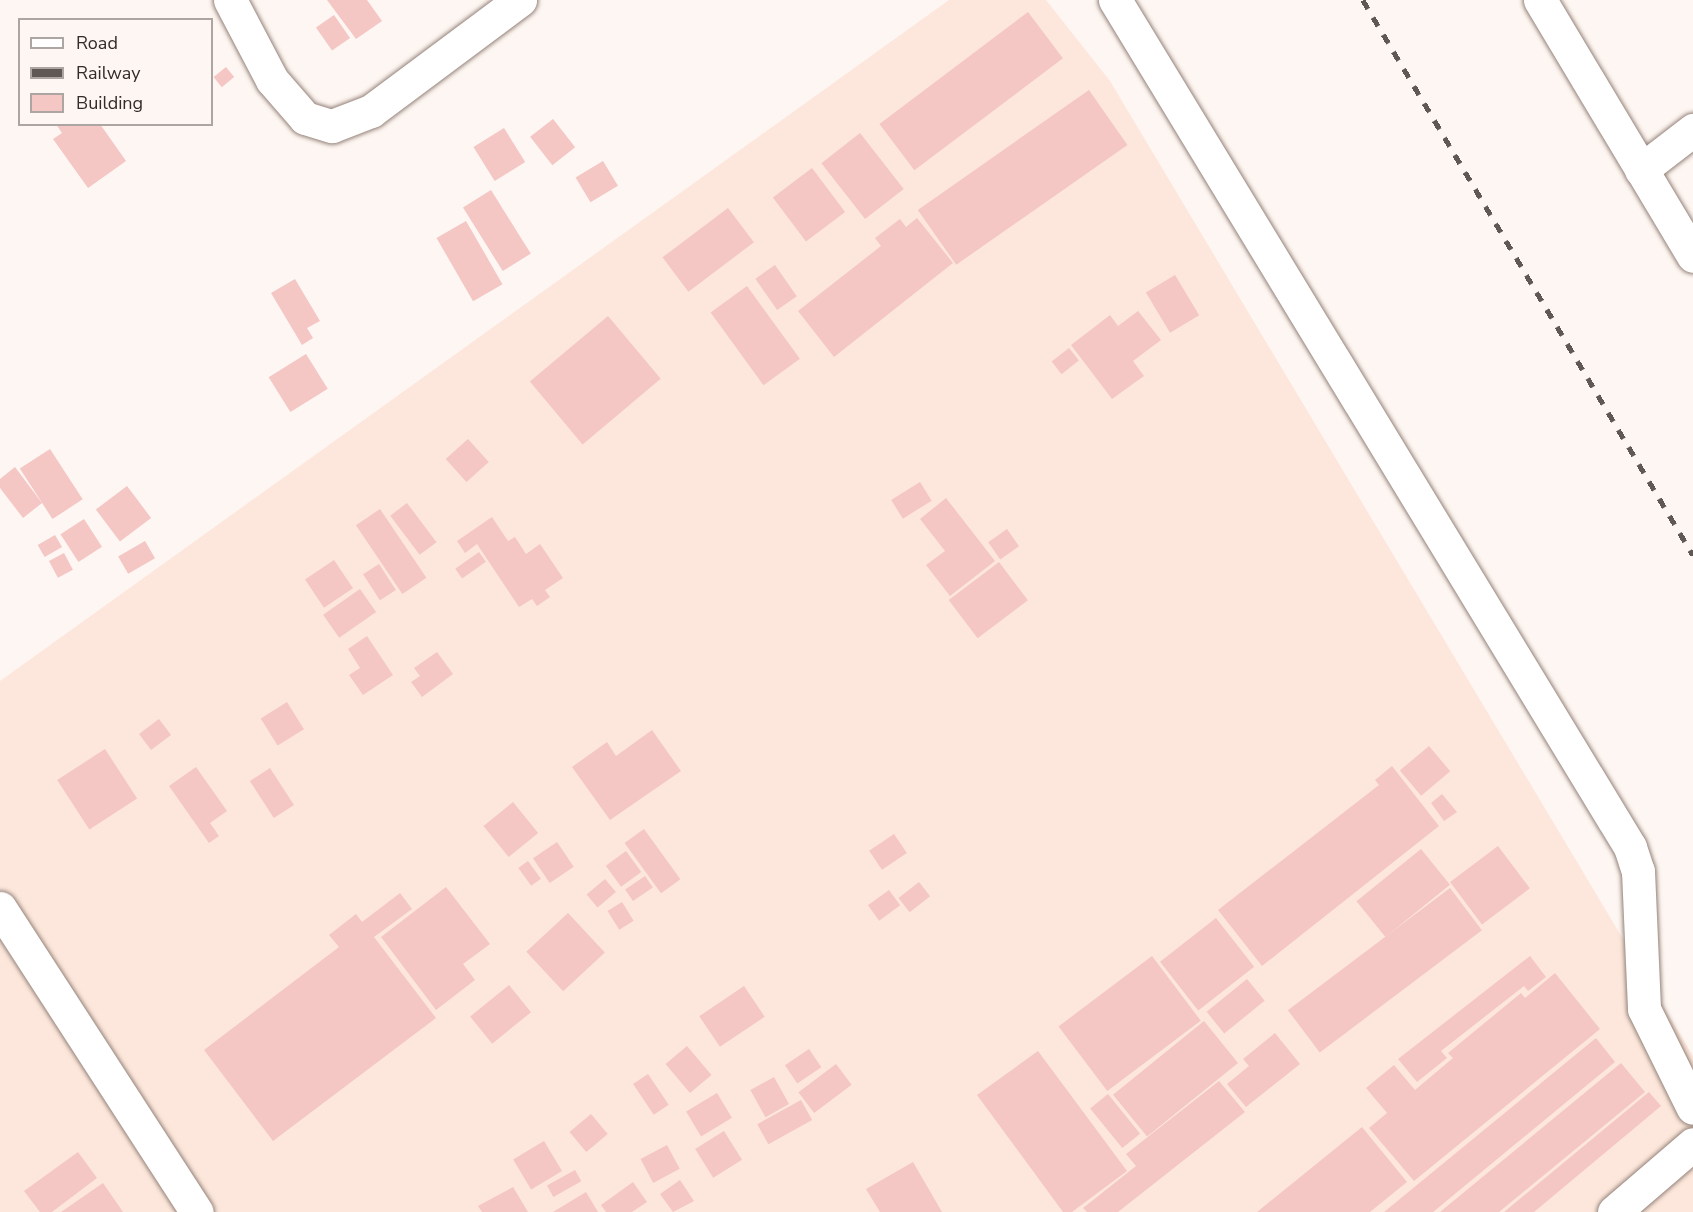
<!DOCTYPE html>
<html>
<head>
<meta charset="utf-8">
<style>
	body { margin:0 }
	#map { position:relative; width:1693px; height:1212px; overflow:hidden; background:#fef6f2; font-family:"Nunito Sans",sans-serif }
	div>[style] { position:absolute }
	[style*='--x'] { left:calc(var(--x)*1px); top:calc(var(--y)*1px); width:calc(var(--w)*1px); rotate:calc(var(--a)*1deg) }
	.built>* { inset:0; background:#fde7dc }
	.building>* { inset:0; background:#f4c6c4; transform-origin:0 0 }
	.roads { filter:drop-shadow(0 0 2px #948279) drop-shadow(0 0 2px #948279) }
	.minor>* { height:33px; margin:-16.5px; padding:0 16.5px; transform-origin:16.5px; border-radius:16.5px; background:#fff }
	.rail>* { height:4.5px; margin-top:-2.25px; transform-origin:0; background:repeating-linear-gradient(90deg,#5f5854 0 10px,transparent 0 20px) }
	span { translate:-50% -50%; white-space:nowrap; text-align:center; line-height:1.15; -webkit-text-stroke:4.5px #fef6f2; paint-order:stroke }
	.legend { position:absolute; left:18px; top:18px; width:195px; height:108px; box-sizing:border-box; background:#fef6f2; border:2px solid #aca5a1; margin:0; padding:8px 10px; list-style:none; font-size:18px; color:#322b27 }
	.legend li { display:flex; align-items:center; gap:12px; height:30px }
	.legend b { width:30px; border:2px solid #aca5a1 }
</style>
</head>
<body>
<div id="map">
	<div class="built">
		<i style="clip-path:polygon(949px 0,1046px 0,1110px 81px,1693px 1056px,1693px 1212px,0 1212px,0 681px)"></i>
	</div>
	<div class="building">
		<i style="clip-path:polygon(327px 0,367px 0,382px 21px,356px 39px)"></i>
		<i style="left:1028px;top:12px;width:58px;height:186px;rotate:53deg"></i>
		<i style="left:334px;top:15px;width:28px;height:22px;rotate:55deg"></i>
		<i style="left:226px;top:67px;width:13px;height:16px;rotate:51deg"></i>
		<i style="left:1089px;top:90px;width:67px;height:209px;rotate:55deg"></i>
		<i style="left:553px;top:119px;width:36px;height:29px;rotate:52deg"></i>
		<i style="clip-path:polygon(56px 124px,100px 124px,126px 161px,88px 188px,53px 139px,62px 133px)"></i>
		<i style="left:504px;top:128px;width:40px;height:36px;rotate:58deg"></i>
		<i style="left:860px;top:133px;width:71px;height:49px;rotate:52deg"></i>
		<i style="left:603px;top:161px;width:29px;height:32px;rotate:59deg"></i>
		<i style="left:812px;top:168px;width:55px;height:49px;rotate:53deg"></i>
		<i style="left:491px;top:190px;width:75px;height:33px;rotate:58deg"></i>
		<i style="left:728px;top:208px;width:43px;height:82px;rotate:53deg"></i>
		<i style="clip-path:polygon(917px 218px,953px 263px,834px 357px,798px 311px,881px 246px,875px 238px,900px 219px,906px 227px)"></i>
		<i style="left:466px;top:221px;width:73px;height:34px;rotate:60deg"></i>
		<i style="left:775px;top:265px;width:38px;height:24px;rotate:55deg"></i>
		<i style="left:1175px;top:275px;width:47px;height:34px;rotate:59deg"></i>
		<i style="clip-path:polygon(295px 279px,320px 321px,307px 328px,313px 338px,302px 345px,271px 293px)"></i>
		<i style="left:747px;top:286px;width:90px;height:45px;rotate:54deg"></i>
		<i style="clip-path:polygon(1138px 311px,1161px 340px,1133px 361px,1144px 376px,1112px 399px,1071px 345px,1110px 315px,1118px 326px)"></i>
		<i style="left:608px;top:316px;width:82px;height:102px;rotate:50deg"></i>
		<i style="left:1069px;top:348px;width:16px;height:22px;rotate:52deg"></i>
		<i style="left:306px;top:354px;width:41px;height:44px;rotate:58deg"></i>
		<i style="left:468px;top:439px;width:31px;height:30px;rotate:48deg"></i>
		<i style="left:50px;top:449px;width:60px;height:36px;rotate:57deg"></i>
		<i style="clip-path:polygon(15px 467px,42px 503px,23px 518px,0 488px,0 479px)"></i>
		<i style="left:920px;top:482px;width:22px;height:34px;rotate:58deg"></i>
		<i style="left:127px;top:486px;width:40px;height:39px;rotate:53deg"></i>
		<i style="clip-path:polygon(946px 498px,995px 561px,950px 596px,926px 565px,945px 551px,920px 519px)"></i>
		<i style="left:407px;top:503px;width:49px;height:21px;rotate:53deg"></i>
		<i style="left:380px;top:509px;width:83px;height:29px;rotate:56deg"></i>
		<i style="clip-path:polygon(492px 517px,508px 541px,515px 537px,526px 554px,540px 544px,563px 578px,545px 590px,550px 597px,537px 606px,532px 599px,519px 607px,477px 544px,465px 553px,457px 541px)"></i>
		<i style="left:84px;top:519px;width:33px;height:28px;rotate:57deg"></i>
		<i style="left:1007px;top:529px;width:21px;height:23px;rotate:55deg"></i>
		<i style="left:55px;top:535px;width:14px;height:20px;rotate:60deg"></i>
		<i style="left:145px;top:541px;width:20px;height:31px;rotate:60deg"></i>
		<i style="left:479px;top:552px;width:12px;height:29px;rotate:55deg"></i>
		<i style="left:64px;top:553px;width:19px;height:17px;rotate:62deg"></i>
		<i style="left:334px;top:560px;width:34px;height:35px;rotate:56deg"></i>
		<i style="left:999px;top:562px;width:48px;height:63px;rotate:53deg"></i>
		<i style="left:379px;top:564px;width:31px;height:19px;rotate:57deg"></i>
		<i style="left:360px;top:589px;width:28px;height:45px;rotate:55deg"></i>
		<i style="clip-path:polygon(367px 636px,393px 675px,363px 695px,349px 675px,360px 668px,348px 649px)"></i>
		<i style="clip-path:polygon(437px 652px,453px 674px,422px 697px,411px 682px,420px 676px,414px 668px)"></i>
		<i style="left:287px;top:702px;width:32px;height:31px;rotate:58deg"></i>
		<i style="left:159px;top:719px;width:20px;height:25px;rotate:53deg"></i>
		<i style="clip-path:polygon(652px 730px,681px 771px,610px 820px,572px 767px,607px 742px,616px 756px)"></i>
		<i style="left:1429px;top:746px;width:33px;height:38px;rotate:50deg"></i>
		<i style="left:105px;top:749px;width:59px;height:57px;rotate:57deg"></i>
		<i style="clip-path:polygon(1392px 766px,1439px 826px,1262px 966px,1218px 910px,1379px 785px,1375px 780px)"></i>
		<i style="clip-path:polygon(196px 767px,227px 811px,210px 823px,219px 836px,209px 843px,169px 786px)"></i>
		<i style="left:270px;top:768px;width:44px;height:24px;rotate:57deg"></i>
		<i style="clip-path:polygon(1442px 794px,1457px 812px,1444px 821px,1431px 803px)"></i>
		<i style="left:513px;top:802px;width:40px;height:38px;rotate:51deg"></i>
		<i style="left:644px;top:829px;width:62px;height:24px;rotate:54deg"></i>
		<i style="left:894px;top:834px;width:23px;height:30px;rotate:56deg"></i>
		<i style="left:557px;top:842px;width:30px;height:29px;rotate:56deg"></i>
		<i style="left:1498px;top:846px;width:53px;height:60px;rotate:53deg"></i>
		<i style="left:1421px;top:849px;width:46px;height:83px;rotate:51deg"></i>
		<i style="left:626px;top:851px;width:26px;height:25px;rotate:54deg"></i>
		<i style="left:528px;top:861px;width:22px;height:12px;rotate:54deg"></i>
		<i style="left:645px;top:876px;width:14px;height:24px;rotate:56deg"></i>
		<i style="left:605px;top:879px;width:17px;height:24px;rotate:50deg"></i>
		<i style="left:919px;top:882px;width:18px;height:26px;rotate:52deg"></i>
		<i style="clip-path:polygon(446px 887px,490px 944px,463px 964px,475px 980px,436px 1010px,381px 937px)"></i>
		<i style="left:1450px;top:888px;width:53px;height:203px;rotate:53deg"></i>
		<i style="left:889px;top:890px;width:19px;height:26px;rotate:54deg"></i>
		<i style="clip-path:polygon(400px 893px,412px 909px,374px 937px,436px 1018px,273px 1141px,204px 1050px,339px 947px,329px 935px,356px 914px,362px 922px)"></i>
		<i style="left:622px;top:902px;width:22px;height:17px;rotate:58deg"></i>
		<i style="left:568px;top:913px;width:54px;height:57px;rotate:47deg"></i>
		<i style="left:1216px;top:918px;width:62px;height:71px;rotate:52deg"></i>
		<i style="left:1152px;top:956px;width:81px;height:117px;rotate:53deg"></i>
		<i style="clip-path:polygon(1530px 956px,1546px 977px,1528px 991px,1524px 986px,1441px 1051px,1447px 1058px,1417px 1082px,1398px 1059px)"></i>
		<i style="clip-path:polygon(1555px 973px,1600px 1029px,1414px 1181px,1369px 1128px,1387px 1113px,1366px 1088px,1394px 1065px,1415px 1090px,1453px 1058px,1448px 1053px,1521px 993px,1525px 998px)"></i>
		<i style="left:1247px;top:979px;width:28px;height:52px;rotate:51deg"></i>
		<i style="left:509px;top:985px;width:35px;height:50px;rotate:51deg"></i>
		<i style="left:744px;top:986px;width:37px;height:54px;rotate:56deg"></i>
		<i style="left:1204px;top:1021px;width:54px;height:117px;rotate:51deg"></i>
		<i style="clip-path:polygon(1275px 1033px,1300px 1064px,1246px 1107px,1227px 1084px,1249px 1066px,1243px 1059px)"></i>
		<i style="clip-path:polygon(1596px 1038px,1615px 1062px,1433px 1212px,1384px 1212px)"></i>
		<i style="left:687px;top:1046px;width:38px;height:28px;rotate:50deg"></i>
		<i style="left:809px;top:1049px;width:22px;height:29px;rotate:56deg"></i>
		<i style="clip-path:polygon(1038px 1051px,1127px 1171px,1072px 1212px,1063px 1212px,977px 1095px)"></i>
		<i style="clip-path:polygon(1621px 1063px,1645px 1092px,1499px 1212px,1440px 1212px)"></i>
		<i style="left:836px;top:1064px;width:26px;height:47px;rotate:53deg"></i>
		<i style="left:648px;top:1074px;width:37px;height:18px;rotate:56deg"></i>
		<i style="left:774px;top:1077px;width:31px;height:27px;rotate:61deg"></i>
		<i style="clip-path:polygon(1219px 1081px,1245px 1112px,1118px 1212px,1087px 1212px,1083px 1208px,1136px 1166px,1126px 1154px)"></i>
		<i style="clip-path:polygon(1649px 1092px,1661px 1106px,1534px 1212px,1504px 1212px)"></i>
		<i style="left:717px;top:1093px;width:29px;height:36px;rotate:59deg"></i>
		<i style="left:1108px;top:1094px;width:51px;height:23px;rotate:51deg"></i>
		<i style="left:801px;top:1100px;width:23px;height:50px;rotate:61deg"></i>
		<i style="left:591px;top:1114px;width:26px;height:28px;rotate:50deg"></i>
		<i style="clip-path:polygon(1362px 1127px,1407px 1182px,1370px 1212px,1257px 1212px)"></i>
		<i style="left:724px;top:1131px;width:34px;height:34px;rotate:58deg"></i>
		<i style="left:544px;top:1141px;width:35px;height:36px;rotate:59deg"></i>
		<i style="left:667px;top:1145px;width:27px;height:30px;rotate:62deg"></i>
		<i style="clip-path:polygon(78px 1152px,97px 1178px,52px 1212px,40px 1212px,24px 1191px)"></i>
		<i style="clip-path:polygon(913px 1162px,942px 1212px,880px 1212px,866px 1189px)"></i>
		<i style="left:575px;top:1170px;width:13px;height:32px;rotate:61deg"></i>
		<i style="clip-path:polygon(680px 1180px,694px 1201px,673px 1212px,660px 1194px)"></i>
		<i style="clip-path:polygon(633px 1182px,647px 1202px,632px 1212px,606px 1212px,601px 1205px)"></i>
		<i style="clip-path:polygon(103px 1183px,123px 1212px,61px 1212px)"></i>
		<i style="clip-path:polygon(513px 1187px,528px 1212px,482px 1212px,478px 1206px)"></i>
		<i style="clip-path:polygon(586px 1192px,598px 1212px,553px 1212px)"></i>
	</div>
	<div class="roads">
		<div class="minor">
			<i style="--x:230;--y:0;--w:90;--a:62.3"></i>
			<i style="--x:272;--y:80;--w:50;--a:49"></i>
			<i style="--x:305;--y:118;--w:28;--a:17"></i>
			<i style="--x:332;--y:126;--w:42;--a:-21"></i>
			<i style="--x:371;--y:111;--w:186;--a:-36.7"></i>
			<i style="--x:1115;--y:0;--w:991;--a:58.7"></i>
			<i style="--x:1630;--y:847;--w:25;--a:72"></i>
			<i style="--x:1638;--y:871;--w:138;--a:87.5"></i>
			<i style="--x:1644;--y:1009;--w:110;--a:63.7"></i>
			<i style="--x:1540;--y:0;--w:298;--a:59.1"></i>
			<i style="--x:1641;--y:170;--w:66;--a:-37.6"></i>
			<i style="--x:0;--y:908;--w:362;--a:57.1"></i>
			<i style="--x:1614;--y:1212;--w:104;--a:-40.7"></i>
		</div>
	</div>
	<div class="rail">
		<i style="--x:1363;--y:0;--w:646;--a:59.26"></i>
	</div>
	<ul class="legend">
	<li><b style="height:8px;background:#fff"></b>Road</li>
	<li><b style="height:8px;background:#5f5854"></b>Railway</li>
	<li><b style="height:16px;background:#f4c6c4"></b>Building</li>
	</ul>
</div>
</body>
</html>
